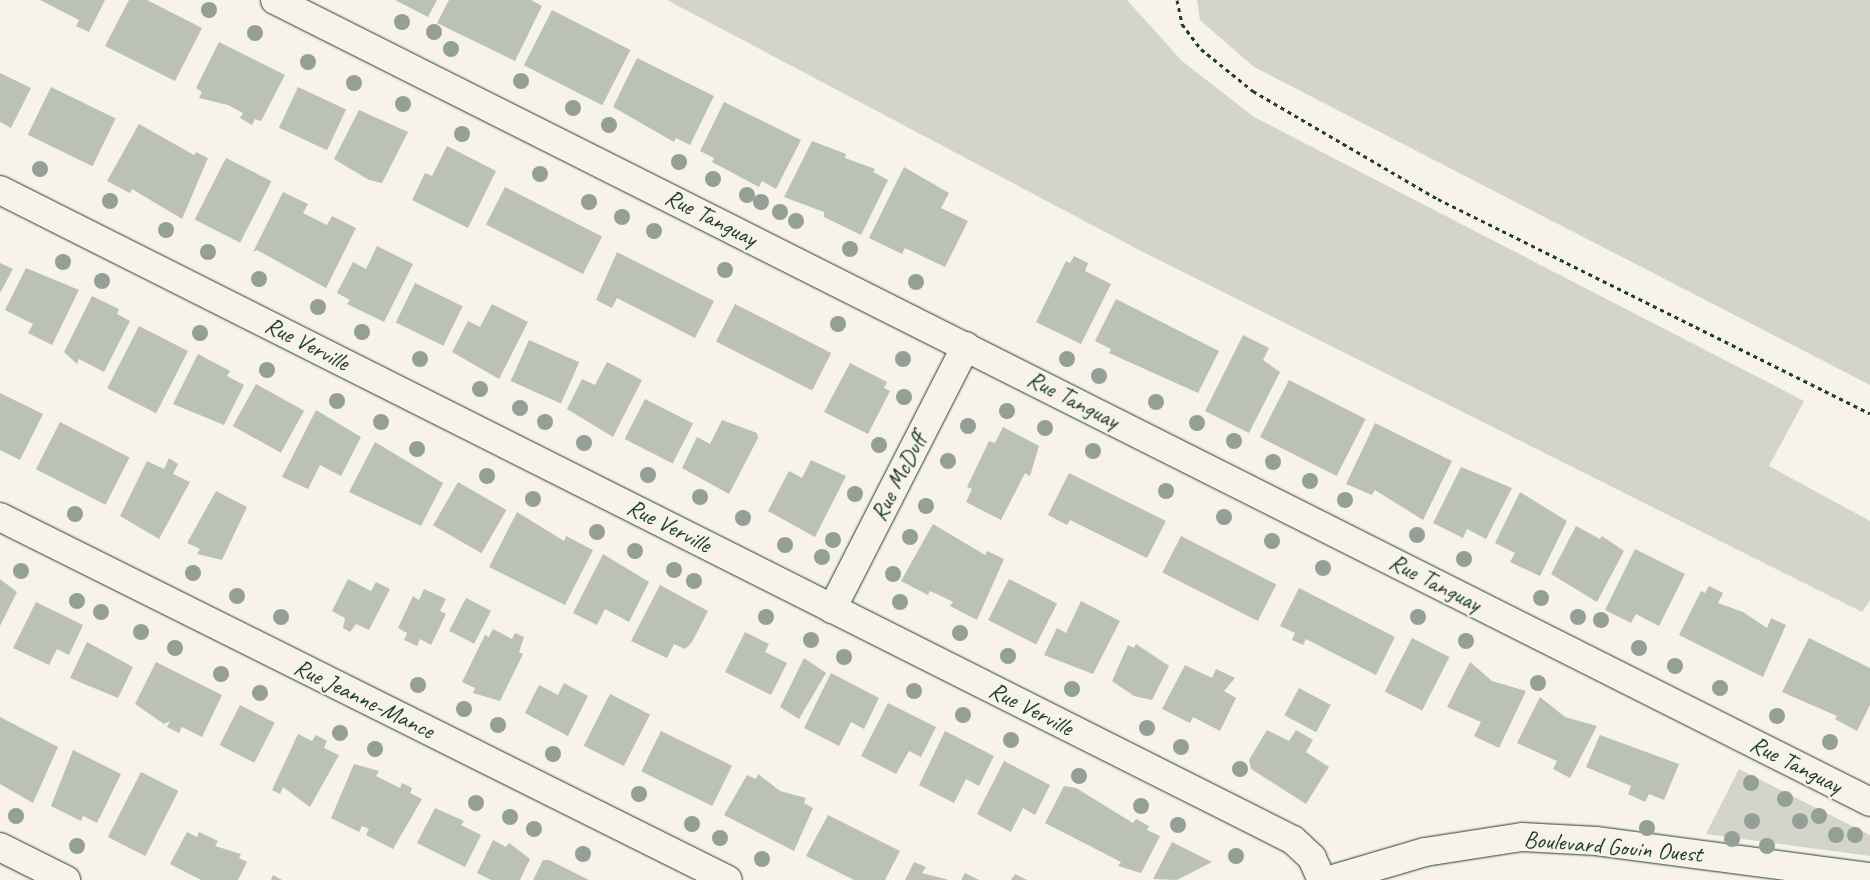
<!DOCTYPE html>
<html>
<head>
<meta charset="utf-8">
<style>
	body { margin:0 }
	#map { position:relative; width:1870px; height:880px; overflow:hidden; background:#f7f3e8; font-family:Caveat,sans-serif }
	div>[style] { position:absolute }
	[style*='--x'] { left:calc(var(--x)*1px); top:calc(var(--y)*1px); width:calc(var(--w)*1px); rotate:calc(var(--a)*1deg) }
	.green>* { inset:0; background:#d3d5ca }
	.building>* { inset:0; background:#bbc1b6; transform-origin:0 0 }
	.path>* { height:3px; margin-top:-1.5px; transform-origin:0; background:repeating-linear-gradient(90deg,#1f3d34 0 4px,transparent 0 8px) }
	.roads { filter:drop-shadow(0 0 1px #1f3d34) drop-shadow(0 0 1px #1f3d34) }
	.street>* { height:28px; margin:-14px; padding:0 14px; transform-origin:14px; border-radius:14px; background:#f7f3e8 }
	.secondary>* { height:28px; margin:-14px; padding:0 14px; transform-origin:14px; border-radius:14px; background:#f7f3e8 }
	.trees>* { width:16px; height:16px; margin:-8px; border-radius:50%; background:#949f96 }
	span { translate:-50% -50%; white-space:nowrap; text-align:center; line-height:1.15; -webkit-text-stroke:4.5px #f7f3e8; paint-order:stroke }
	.street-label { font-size:24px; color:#1f3d34 }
</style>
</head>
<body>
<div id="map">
	<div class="green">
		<i style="clip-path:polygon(667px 0,1127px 0,1182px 61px,1254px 117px,1804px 401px,1769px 466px,1870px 521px,1870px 600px,1862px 612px,1141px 251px)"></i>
		<i style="clip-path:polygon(1197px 0,1870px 0,1870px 385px,1254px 67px,1200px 20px)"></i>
		<i style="clip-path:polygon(1739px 769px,1870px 835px,1870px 856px,1706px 834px)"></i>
	</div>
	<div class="building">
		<i style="clip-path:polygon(40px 0,105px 0,89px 32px,76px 26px,79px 20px)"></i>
		<i style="clip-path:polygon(129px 0,147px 0,202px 28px,175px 81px,105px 46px)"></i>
		<i style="clip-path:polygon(395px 0,437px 0,428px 17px)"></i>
		<i style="clip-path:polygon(449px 0,531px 0,542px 6px,515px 61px,437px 23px)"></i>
		<i style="left:552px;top:10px;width:88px;height:62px;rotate:27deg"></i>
		<i style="clip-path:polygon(219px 42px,285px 75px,261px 121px,255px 119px,252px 125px,240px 118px,243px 113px,228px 105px,199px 98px,202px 92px,196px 88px)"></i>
		<i style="clip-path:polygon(637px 58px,714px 96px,690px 145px,676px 138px,674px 142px,613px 107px)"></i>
		<i style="clip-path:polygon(0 73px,31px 88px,11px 128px,0 122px)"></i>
		<i style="left:51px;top:87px;width:72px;height:53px;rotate:26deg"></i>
		<i style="left:298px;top:87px;width:53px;height:45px;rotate:25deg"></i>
		<i style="clip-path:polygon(724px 102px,801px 140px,776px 189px,762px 181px,759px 187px,712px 162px,714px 158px,700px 151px)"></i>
		<i style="clip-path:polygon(359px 110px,408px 132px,382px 183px,369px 180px,334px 159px)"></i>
		<i style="clip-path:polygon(139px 124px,194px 155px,196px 152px,208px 158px,182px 219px,132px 189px,130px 193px,107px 181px)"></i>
		<i style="clip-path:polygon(812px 141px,846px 154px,845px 158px,875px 169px,873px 172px,888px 180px,861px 235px,824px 217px,824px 212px,784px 197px)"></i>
		<i style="clip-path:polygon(447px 146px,496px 171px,468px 228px,412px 200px,425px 173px,432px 176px)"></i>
		<i style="left:226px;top:158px;width:51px;height:69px;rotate:27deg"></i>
		<i style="clip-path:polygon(904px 167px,949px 193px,941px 208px,968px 221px,945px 267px,905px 248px,902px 254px,869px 238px)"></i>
		<i style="left:505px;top:187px;width:109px;height:42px;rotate:27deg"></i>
		<i style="clip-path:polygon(283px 192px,308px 204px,303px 213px,327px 225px,332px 216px,356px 228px,326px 288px,257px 250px,253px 252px)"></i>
		<i style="clip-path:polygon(377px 246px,413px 264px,384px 322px,347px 304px,350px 300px,337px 293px,353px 262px,366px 269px)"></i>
		<i style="clip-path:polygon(617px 252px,714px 301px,695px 338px,617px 298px,612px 308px,596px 300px)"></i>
		<i style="clip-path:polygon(1074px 256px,1088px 263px,1085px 271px,1111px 284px,1081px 344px,1036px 322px,1066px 261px,1070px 263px)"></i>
		<i style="clip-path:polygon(0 263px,13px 269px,0 293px)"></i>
		<i style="clip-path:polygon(26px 268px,79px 290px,52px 345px,28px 333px,33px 324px,5px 310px)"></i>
		<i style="left:415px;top:283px;width:53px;height:44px;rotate:26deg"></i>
		<i style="clip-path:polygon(92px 296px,119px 309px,117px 314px,130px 321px,104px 372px,79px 359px,77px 364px,64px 352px)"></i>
		<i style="clip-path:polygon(1116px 299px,1219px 351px,1198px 393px,1109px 353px,1111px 349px,1095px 341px)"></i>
		<i style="clip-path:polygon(492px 304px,528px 322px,499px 379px,452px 352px,468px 321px,480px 327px)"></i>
		<i style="left:735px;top:304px;width:108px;height:42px;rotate:27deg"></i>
		<i style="left:139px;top:326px;width:55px;height:70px;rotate:27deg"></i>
		<i style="clip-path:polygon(1243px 335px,1269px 348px,1263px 360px,1280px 372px,1249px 433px,1205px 411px)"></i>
		<i style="left:529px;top:340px;width:55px;height:45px;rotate:24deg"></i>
		<i style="clip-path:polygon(198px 354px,230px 371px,227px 376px,244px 385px,224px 425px,173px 404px)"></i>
		<i style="clip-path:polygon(607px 362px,642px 380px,613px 437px,567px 409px,582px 379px,595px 385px)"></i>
		<i style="clip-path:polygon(850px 363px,887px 382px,884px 388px,890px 391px,868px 434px,824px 412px)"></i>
		<i style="left:1289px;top:380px;width:86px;height:64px;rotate:27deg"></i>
		<i style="left:256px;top:384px;width:55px;height:48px;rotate:29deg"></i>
		<i style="clip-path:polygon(0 393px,43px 414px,20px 460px,0 450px)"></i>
		<i style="left:645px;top:399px;width:54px;height:45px;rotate:27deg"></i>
		<i style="clip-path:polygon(316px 410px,361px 437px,341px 476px,320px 465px,308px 489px,282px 477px)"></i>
		<i style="clip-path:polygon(722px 420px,757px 433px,758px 438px,729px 494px,682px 468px,697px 437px,710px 444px)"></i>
		<i style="left:60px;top:422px;width:78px;height:53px;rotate:27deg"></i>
		<i style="clip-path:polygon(1375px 423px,1452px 461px,1423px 520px,1375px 490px,1372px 495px,1346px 484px)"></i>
		<i style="clip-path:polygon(1003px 427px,1039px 446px,1030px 476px,1025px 473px,1001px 520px,966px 502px,972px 489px,967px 487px,989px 441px,995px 443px)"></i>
		<i style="clip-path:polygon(375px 442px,443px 483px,421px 526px,349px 492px)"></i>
		<i style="clip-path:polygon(169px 458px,178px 464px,173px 474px,190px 482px,159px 539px,120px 516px,147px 461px,164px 469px)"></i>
		<i style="clip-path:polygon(811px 460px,846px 476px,815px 537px,768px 511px,789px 471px,802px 478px)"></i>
		<i style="clip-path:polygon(1461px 467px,1512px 488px,1486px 539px,1467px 529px,1463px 538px,1433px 523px)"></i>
		<i style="clip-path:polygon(1069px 473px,1166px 521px,1147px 558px,1070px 520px,1067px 525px,1048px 515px)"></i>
		<i style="left:458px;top:482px;width:56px;height:50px;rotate:30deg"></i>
		<i style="clip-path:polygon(216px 491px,247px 507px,222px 560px,197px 554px,200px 549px,187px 543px)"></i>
		<i style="clip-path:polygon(1520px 492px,1567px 521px,1540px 576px,1510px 562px,1515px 553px,1495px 543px)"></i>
		<i style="clip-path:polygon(517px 512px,564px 541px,566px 536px,593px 550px,565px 605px,489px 567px)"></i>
		<i style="clip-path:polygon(933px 524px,985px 555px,987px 551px,1004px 559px,977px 620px,950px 606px,953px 602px,941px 596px,930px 591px,928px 595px,901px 581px)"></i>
		<i style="clip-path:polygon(1576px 526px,1600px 539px,1602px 536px,1624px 551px,1597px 602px,1551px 574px)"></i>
		<i style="left:1181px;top:536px;width:107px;height:41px;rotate:27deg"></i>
		<i style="clip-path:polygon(1635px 549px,1685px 574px,1659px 626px,1636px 614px,1631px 623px,1605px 610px)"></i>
		<i style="clip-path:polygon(603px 554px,649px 582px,629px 622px,605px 609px,597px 625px,573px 613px)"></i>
		<i style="clip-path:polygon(0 579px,17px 592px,0 626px)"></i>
		<i style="clip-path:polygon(348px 579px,371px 591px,376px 582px,390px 589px,369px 630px,356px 624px,350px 632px,343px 628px,345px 618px,332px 611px)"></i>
		<i style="left:1009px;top:579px;width:54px;height:46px;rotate:27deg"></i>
		<i style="clip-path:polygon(660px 585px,708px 611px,692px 642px,685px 649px,674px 644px,667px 658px,631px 641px)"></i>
		<i style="clip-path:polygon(1709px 586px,1723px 593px,1718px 603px,1743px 612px,1767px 628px,1771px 618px,1786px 625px,1763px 677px,1679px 635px,1701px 591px,1705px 593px)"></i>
		<i style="clip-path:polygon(1299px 588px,1395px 637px,1376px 675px,1306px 639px,1303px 645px,1292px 640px,1295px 633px,1280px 626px)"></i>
		<i style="clip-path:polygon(424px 589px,446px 599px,440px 611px,446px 614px,431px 645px,420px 639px,417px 646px,404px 640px,407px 633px,398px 628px,413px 596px,419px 600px)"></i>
		<i style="left:466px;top:598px;width:28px;height:37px;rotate:27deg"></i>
		<i style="clip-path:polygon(1081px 601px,1120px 621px,1093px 674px,1044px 655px,1057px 628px,1066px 633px)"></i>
		<i style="clip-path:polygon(36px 602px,83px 625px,69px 655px,57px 649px,49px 665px,13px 648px)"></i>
		<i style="clip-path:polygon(493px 629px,512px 639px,515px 633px,524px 637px,519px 652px,523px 654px,500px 701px,473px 693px,475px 688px,462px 682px,485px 635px,489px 637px)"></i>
		<i style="clip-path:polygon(745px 632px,769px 644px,765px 652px,787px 663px,771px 695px,725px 672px)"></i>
		<i style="left:1412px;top:638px;width:42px;height:60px;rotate:27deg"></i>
		<i style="clip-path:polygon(1809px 638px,1870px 668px,1870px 705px,1857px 731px,1835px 719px,1837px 716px,1782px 692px)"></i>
		<i style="clip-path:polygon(87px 642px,133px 667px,118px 698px,70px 678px)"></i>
		<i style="clip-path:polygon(1136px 644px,1169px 666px,1152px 700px,1134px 696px,1112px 681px,1128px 645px,1134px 648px)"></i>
		<i style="clip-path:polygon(804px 658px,826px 673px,799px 719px,780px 707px)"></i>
		<i style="clip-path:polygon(156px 662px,222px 695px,202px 737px,182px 727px,179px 733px,167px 727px,170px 721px,164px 724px,135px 704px)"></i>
		<i style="clip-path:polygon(1470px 662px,1492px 681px,1526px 691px,1499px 748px,1474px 736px,1481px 722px,1447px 707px)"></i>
		<i style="clip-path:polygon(1185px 665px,1212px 678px,1216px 669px,1235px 678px,1224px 691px,1236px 698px,1220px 731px,1193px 717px,1190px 723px,1162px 709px)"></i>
		<i style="clip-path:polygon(831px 673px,879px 698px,864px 729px,851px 722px,839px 746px,804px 728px)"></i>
		<i style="clip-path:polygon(564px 683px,588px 696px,568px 736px,525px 713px,539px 685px,558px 695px)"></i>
		<i style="left:1299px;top:688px;width:36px;height:31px;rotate:28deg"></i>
		<i style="left:610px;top:694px;width:45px;height:58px;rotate:27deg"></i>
		<i style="clip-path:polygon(1540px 697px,1565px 717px,1597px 726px,1570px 778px,1553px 769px,1557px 761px,1517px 743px)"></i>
		<i style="clip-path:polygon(888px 703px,936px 727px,921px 757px,909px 751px,896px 774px,861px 756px)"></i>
		<i style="left:240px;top:705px;width:39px;height:45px;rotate:27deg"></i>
		<i style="clip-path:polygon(0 717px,58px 747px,33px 803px,0 784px)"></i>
		<i style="clip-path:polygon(1267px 730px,1289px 741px,1296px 730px,1313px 740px,1306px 752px,1329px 767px,1306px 804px,1251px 769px,1249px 760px)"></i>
		<i style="left:661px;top:731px;width:79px;height:45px;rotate:26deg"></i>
		<i style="clip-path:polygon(945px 731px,994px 756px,979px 786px,966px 779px,954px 803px,919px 785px)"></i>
		<i style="clip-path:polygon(298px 734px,312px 741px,316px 735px,327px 741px,324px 748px,339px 755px,310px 807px,283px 787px,280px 794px,272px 790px)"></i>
		<i style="clip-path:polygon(1600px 735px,1679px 764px,1664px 800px,1649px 794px,1645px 802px,1628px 794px,1631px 786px,1586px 767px)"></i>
		<i style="clip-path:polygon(73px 750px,121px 774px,97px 823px,83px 816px,81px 821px,51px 806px)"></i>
		<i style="clip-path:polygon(1004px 761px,1050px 785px,1035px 815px,1023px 808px,1011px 832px,977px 814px)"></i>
		<i style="clip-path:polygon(354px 764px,379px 771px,376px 776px,400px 788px,402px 783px,412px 788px,410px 793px,422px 799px,393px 849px,366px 835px,369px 829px,362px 826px,359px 832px,331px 818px)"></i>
		<i style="left:141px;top:772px;width:42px;height:73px;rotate:27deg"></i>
		<i style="clip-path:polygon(758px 774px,780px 791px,806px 798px,804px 803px,813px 808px,794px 851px,724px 815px,747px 775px,756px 779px)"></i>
		<i style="clip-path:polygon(1064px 786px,1076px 788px,1133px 823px,1136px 819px,1149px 826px,1147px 830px,1160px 836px,1141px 873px,1118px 866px,1121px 862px,1045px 823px)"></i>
		<i style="clip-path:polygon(435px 808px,464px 821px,461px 825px,481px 835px,465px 867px,417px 843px)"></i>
		<i style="clip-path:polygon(828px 815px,900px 851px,885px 880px,854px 880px,806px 856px)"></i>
		<i style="clip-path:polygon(187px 832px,197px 837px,199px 832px,218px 841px,215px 846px,241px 854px,239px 858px,247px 862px,238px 880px,201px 880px,170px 864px)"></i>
		<i style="clip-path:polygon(493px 840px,506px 847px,509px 843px,530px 859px,520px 880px,491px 880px,477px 873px)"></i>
		<i style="clip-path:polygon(1172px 842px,1212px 862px,1177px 880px,1153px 879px)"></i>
		<i style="clip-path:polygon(543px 860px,549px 860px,589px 880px,533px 880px)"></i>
		<i style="clip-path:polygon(914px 862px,926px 867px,922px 873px,949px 880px,905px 880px)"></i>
		<i style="clip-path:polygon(965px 873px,979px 880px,961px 880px)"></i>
		<i style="clip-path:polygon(1015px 874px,1027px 880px,1011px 880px)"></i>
		<i style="clip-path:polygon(273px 875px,282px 880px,271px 880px)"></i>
	</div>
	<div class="path">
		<i style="--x:1177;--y:0;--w:25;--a:78"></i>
		<i style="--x:1182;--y:24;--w:31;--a:53"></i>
		<i style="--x:1201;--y:49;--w:67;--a:38.9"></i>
		<i style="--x:1253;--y:91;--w:214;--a:30.3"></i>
		<i style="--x:1438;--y:199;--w:482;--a:26.4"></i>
	</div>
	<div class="roads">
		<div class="street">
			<i style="--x:275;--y:0;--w:1785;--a:26.69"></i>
			<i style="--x:0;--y:190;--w:1447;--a:26.69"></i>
			<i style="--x:1293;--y:840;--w:26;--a:43"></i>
			<i style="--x:1312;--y:858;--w:24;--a:66"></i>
			<i style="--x:0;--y:517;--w:813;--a:26.5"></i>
			<i style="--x:832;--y:609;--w:295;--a:-63"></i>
			<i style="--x:0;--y:847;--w:74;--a:26.6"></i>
		</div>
		<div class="secondary">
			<i style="--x:1330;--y:880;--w:99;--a:-16.4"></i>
			<i style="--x:1425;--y:852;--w:98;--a:-8.8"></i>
			<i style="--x:1522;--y:837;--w:74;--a:3.1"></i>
			<i style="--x:1596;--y:841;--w:276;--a:7.5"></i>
		</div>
	</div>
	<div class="trees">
		<i style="left:209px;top:10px"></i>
		<i style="left:402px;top:22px"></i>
		<i style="left:434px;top:32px"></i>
		<i style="left:255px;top:33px"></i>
		<i style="left:451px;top:49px"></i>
		<i style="left:308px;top:62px"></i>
		<i style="left:521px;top:81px"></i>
		<i style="left:354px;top:83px"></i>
		<i style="left:403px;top:104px"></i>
		<i style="left:573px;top:108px"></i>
		<i style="left:609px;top:125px"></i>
		<i style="left:462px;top:134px"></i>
		<i style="left:679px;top:162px"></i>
		<i style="left:40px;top:169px"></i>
		<i style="left:540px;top:174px"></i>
		<i style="left:713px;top:179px"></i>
		<i style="left:747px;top:195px"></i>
		<i style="left:110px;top:201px"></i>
		<i style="left:589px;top:202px"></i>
		<i style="left:761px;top:202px"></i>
		<i style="left:780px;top:212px"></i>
		<i style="left:622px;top:217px"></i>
		<i style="left:796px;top:221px"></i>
		<i style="left:166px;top:230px"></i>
		<i style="left:654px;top:231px"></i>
		<i style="left:850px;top:249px"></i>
		<i style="left:208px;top:252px"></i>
		<i style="left:63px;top:262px"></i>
		<i style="left:725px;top:270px"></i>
		<i style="left:259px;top:279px"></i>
		<i style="left:102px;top:281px"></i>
		<i style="left:916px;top:282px"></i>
		<i style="left:318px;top:307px"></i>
		<i style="left:838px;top:324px"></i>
		<i style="left:362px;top:332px"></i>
		<i style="left:200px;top:333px"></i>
		<i style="left:420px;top:359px"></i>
		<i style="left:903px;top:359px"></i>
		<i style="left:1067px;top:359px"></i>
		<i style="left:267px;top:370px"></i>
		<i style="left:1099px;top:376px"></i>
		<i style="left:480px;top:389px"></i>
		<i style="left:904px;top:397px"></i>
		<i style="left:337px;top:401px"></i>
		<i style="left:1156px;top:402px"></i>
		<i style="left:520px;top:408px"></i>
		<i style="left:1007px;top:411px"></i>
		<i style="left:381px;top:422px"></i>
		<i style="left:545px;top:422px"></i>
		<i style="left:1197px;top:423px"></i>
		<i style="left:968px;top:426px"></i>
		<i style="left:1045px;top:428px"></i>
		<i style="left:1234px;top:441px"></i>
		<i style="left:584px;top:443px"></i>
		<i style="left:879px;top:445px"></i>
		<i style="left:417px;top:449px"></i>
		<i style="left:1093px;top:451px"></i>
		<i style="left:948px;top:461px"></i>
		<i style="left:1273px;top:462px"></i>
		<i style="left:648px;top:475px"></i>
		<i style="left:487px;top:476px"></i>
		<i style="left:1310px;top:481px"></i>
		<i style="left:1166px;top:491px"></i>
		<i style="left:855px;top:494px"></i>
		<i style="left:700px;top:497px"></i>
		<i style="left:533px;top:499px"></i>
		<i style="left:1345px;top:500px"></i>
		<i style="left:926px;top:506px"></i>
		<i style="left:75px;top:514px"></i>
		<i style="left:1224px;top:517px"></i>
		<i style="left:743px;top:518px"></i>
		<i style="left:597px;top:532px"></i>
		<i style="left:1417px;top:535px"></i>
		<i style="left:910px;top:537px"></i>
		<i style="left:833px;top:540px"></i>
		<i style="left:1272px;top:541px"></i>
		<i style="left:785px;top:545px"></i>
		<i style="left:635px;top:551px"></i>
		<i style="left:822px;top:557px"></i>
		<i style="left:1464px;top:559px"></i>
		<i style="left:1323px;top:568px"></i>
		<i style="left:674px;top:570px"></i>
		<i style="left:21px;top:571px"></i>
		<i style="left:193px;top:573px"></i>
		<i style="left:893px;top:574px"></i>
		<i style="left:694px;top:581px"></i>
		<i style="left:237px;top:596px"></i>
		<i style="left:1541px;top:598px"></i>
		<i style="left:77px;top:601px"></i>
		<i style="left:900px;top:602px"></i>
		<i style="left:101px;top:612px"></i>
		<i style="left:281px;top:617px"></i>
		<i style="left:766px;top:617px"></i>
		<i style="left:1418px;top:617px"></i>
		<i style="left:1578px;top:617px"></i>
		<i style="left:1601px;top:620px"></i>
		<i style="left:141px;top:632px"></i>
		<i style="left:960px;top:633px"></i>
		<i style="left:811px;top:640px"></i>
		<i style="left:1466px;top:641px"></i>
		<i style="left:175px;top:648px"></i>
		<i style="left:1639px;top:648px"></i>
		<i style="left:1008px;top:656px"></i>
		<i style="left:844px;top:657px"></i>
		<i style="left:1675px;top:666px"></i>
		<i style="left:221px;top:674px"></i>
		<i style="left:1538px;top:683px"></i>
		<i style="left:418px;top:685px"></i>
		<i style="left:1720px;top:688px"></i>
		<i style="left:1072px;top:689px"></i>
		<i style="left:914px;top:691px"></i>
		<i style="left:260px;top:693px"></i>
		<i style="left:464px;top:709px"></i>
		<i style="left:963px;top:715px"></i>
		<i style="left:1777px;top:716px"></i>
		<i style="left:498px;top:725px"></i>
		<i style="left:1147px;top:728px"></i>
		<i style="left:340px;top:733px"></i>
		<i style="left:1011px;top:740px"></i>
		<i style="left:1830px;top:742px"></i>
		<i style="left:1181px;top:747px"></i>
		<i style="left:375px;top:749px"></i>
		<i style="left:553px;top:754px"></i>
		<i style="left:1240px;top:769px"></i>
		<i style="left:1079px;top:776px"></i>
		<i style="left:1751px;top:783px"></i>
		<i style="left:639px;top:794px"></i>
		<i style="left:1785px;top:799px"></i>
		<i style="left:476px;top:803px"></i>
		<i style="left:1141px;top:806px"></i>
		<i style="left:16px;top:816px"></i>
		<i style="left:1819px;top:816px"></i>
		<i style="left:510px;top:817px"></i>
		<i style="left:1752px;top:821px"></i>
		<i style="left:1800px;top:821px"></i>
		<i style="left:692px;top:824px"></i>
		<i style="left:1178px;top:825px"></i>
		<i style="left:1647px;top:828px"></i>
		<i style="left:534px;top:829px"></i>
		<i style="left:1836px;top:835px"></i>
		<i style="left:1855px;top:835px"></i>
		<i style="left:720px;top:838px"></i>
		<i style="left:1732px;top:839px"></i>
		<i style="left:77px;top:846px"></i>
		<i style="left:1767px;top:846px"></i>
		<i style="left:583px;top:854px"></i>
		<i style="left:1236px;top:856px"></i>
		<i style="left:762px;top:859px"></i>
	</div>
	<div class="street-label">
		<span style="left:711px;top:218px;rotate:27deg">Rue Tanguay</span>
		<span style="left:307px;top:344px;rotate:27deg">Rue Verville</span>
		<span style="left:1073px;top:400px;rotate:27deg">Rue Tanguay</span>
		<span style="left:899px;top:477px;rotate:-63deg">Rue McDuff</span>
		<span style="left:669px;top:526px;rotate:27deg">Rue Verville</span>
		<span style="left:1435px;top:583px;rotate:27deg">Rue Tanguay</span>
		<span style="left:364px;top:699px;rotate:26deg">Rue Jeanne-Mance</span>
		<span style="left:1031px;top:709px;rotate:27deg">Rue Verville</span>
		<span style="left:1796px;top:765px;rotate:27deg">Rue Tanguay</span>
		<span style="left:1613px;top:847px;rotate:5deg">Boulevard Gouin Ouest</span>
	</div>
</div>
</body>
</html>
